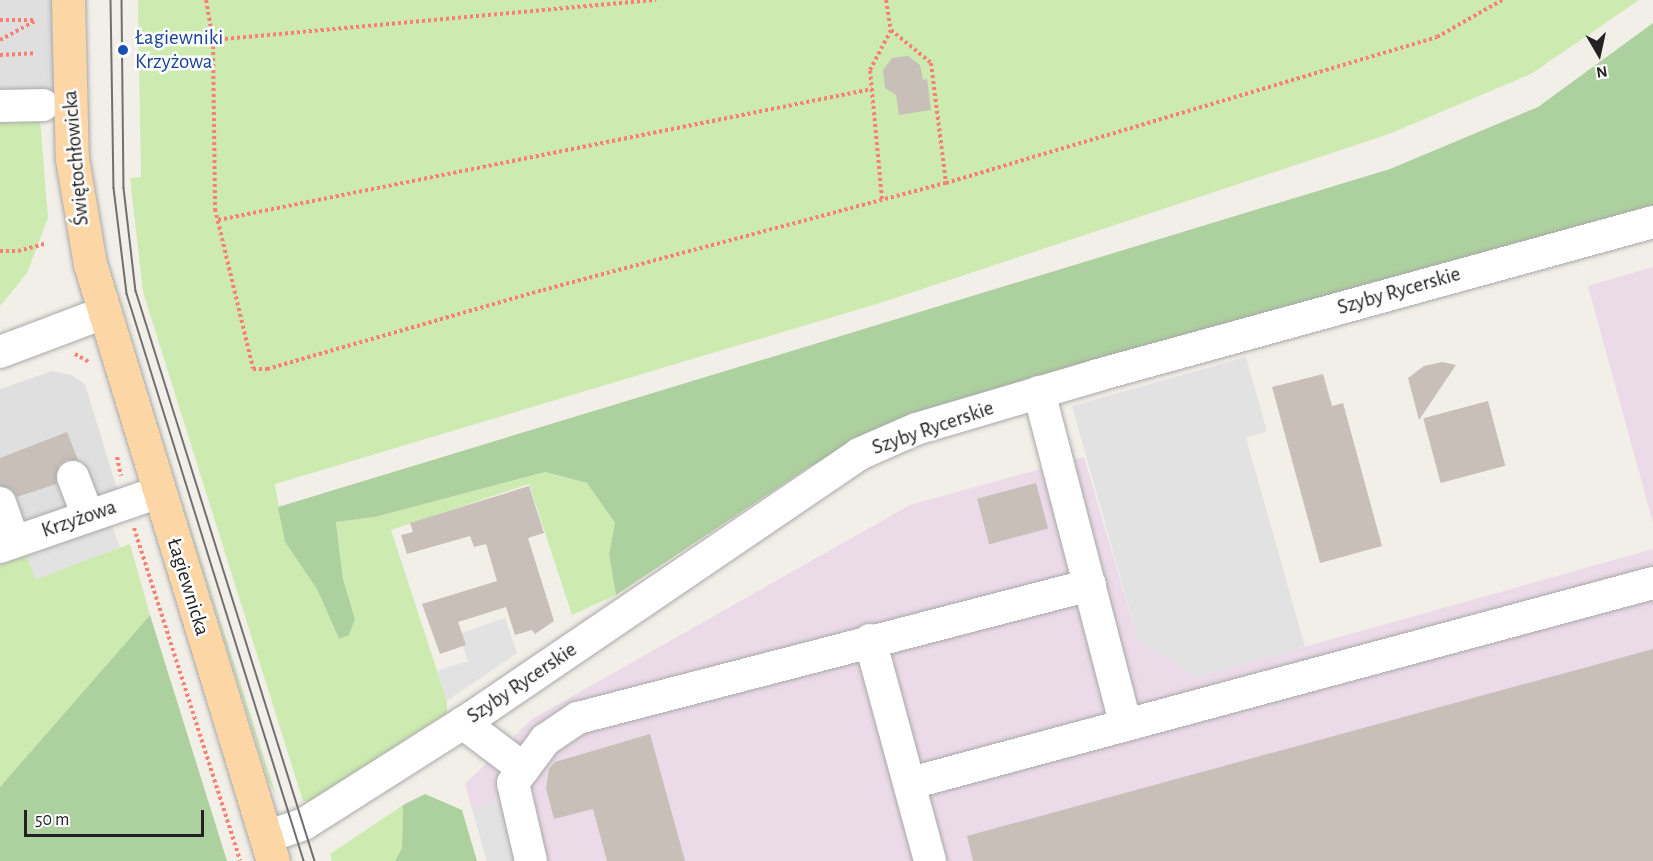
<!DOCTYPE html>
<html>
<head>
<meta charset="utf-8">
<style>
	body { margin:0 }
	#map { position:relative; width:1653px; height:861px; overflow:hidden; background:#f2efe9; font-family:"Alegreya Sans",sans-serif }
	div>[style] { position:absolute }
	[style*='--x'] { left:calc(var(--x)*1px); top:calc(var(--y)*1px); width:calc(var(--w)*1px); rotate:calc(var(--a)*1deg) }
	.residential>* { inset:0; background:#e0dfdf; transform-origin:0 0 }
	.industrial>* { inset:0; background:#ebdbe8 }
	.grass>* { inset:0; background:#cdebb0 }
	.forest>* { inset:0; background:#add19e }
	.parking>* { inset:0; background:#e2e2e2; transform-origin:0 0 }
	.building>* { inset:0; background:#c7bfb8; transform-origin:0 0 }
	.path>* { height:4px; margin-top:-2px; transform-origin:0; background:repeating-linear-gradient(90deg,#fa8072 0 3px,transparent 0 6px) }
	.roads { filter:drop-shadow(0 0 2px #a9a9a9) drop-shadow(0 0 2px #a9a9a9) }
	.minor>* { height:32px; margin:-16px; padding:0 16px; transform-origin:16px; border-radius:16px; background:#fff }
	.major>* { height:33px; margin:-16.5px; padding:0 16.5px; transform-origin:16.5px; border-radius:16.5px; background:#fcd6a4 }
	.tram>* { height:1.5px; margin:-0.75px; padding:0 0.75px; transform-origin:0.75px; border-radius:0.75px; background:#707070 }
	.dots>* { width:16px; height:16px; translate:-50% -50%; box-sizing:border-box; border:3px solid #fff; border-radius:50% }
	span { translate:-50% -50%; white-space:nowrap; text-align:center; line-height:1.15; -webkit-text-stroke:5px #fff; paint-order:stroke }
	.transit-label { font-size:21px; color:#164399 }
	.left { translate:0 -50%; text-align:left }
	.street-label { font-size:21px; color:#222 }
	.north { position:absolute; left:1569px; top:24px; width:60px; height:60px; -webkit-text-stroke:4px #fff; paint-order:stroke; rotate:171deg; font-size:16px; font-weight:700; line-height:24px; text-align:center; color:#222 }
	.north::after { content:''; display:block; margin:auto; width:21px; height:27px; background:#222; clip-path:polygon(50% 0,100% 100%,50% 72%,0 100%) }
	.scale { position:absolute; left:24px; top:810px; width:180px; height:27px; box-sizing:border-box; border:3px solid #222; border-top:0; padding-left:8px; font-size:18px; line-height:21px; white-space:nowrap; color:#222; -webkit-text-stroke:4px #fff; paint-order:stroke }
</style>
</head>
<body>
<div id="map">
	<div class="residential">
		<i style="left:0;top:0;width:68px;height:106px"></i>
		<i style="clip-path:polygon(52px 371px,71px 375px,85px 384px,120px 499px,0 542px,0 389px)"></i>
	</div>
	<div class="industrial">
		<i style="clip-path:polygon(1653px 267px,1653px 523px,1588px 286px)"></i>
		<i style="clip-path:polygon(1084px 457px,1138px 640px,1197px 677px,1653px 549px,1653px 861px,487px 861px,465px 784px,532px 719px,910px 505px)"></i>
	</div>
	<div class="grass">
		<i style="clip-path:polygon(138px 0,1639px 0,1531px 74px,1389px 134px,883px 302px,275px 484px,285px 542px,317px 589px,339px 639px,355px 619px,343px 579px,336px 522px,375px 517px,545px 472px,587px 483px,615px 523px,609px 554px,616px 595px,572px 615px,529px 484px,391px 530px,447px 701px,447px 713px,310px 801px,303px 801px,143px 292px,130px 178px,141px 177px)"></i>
		<i style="clip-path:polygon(40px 119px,48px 218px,27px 273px,0 306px,0 121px)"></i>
		<i style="clip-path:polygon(173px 472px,273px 786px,277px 795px,269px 783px)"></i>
		<i style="clip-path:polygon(130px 544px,150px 615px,0 787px,0 565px,27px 555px,36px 578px)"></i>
		<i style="clip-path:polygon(403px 805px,402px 848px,395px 861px,332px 861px,330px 854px)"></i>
	</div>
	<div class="forest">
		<i style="clip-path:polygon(1653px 23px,1653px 205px,1098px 361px,908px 419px,809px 467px,616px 595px,609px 554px,615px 523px,587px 483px,545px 472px,375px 517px,336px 522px,343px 579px,355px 619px,349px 635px,339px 639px,317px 589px,285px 542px,278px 507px,1390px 169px,1538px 107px)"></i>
		<i style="clip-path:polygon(150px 615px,227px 861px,0 861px,0 787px)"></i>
		<i style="clip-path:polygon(425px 794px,462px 810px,477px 861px,395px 861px,402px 848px,403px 805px)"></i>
	</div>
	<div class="parking">
		<i style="clip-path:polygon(1246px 357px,1267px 431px,1246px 438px,1305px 647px,1197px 677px,1138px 640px,1072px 406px)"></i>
		<i style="left:111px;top:524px;width:25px;height:90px;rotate:69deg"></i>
		<i style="clip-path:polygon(505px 618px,517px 653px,447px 701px,437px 671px,468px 661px,459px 634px)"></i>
		<i style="clip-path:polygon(498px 801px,512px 861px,513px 861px,487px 861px,472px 808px)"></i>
	</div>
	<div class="building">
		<i style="clip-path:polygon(908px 56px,920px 65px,923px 80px,927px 79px,931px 110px,899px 115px,896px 95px,885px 88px,883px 70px,892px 58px)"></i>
		<i style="clip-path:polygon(1442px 362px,1456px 365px,1419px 420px,1408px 378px,1424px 366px)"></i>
		<i style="clip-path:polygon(1323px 374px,1332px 406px,1343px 403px,1382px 546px,1320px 563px,1272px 387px)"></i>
		<i style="left:1488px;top:401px;width:67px;height:67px;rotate:75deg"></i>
		<i style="clip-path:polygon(67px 432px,78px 460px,67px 460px,59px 465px,56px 484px,17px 497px,11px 489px,0 485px,0 458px)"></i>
		<i style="left:1036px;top:483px;width:47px;height:61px;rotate:75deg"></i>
		<i style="clip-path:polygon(529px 486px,544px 533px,528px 538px,554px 621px,535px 634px,532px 630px,515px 635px,506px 607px,458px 622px,466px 645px,440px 654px,422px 604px,497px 581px,486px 544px,474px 547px,470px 536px,407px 554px,401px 535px,413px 532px,410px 523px)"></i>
		<i style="clip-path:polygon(1653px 649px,1653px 861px,973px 861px,967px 836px)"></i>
		<i style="clip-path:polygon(650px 734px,685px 861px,607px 861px,593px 809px,554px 819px,546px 788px,549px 769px,555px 762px)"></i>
	</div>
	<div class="path">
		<i style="--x:206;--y:0;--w:41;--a:80.1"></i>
		<i style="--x:213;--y:40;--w:169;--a:89.3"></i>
		<i style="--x:215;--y:209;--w:164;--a:76.6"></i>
		<i style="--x:253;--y:369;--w:14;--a:0"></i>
		<i style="--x:267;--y:369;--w:287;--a:-16"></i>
		<i style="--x:543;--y:290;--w:417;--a:-14.9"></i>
		<i style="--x:946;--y:183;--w:512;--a:-16.56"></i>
		<i style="--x:1437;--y:37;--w:75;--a:-29.6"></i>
		<i style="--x:886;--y:0;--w:30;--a:81"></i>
		<i style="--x:0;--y:20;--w:36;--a:0"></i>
		<i style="--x:0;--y:40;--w:42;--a:-28.4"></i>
		<i style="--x:213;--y:40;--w:445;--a:-5.2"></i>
		<i style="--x:0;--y:55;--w:34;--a:-3"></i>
		<i style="--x:882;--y:199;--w:130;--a:-95.3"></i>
		<i style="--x:870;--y:70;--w:45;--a:-62.3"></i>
		<i style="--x:891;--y:30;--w:52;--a:39.5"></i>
		<i style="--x:931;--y:63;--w:121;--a:82.9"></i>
		<i style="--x:218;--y:220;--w:667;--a:-11.33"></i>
		<i style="--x:0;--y:251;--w:18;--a:0"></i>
		<i style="--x:18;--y:251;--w:28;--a:-15"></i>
		<i style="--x:75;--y:354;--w:16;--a:30"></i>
		<i style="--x:117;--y:457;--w:19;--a:78"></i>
		<i style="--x:134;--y:528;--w:349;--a:72.3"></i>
	</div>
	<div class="roads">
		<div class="minor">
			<i style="--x:0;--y:106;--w:43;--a:-1.3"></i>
			<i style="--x:0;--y:352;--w:110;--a:-20.7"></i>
			<i style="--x:1039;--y:392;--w:344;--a:75.4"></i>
			<i style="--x:73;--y:477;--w:42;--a:69"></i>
			<i style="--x:0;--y:503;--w:41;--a:70.3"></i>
			<i style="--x:0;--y:547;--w:168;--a:-19.1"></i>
			<i style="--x:870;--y:640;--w:229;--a:74.8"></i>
			<i style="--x:463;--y:723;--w:76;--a:37"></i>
			<i style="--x:926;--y:779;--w:753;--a:-15.09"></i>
			<i style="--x:266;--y:837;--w:40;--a:-18.9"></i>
			<i style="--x:304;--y:824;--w:201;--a:-32.4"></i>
			<i style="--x:474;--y:716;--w:466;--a:-34.2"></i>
			<i style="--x:859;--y:454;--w:62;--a:-23.7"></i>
			<i style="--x:916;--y:429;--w:190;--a:-16.5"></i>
			<i style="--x:1098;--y:375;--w:576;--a:-15.41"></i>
			<i style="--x:531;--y:861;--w:80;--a:-103"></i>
			<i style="--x:513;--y:783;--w:54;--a:-53.3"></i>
			<i style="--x:545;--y:740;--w:40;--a:-34"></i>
			<i style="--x:578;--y:718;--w:529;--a:-14.56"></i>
		</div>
		<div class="major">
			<i style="--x:68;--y:0;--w:159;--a:88.6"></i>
			<i style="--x:72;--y:159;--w:107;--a:80.3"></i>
			<i style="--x:90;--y:264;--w:624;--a:72.96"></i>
		</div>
	</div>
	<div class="tram">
		<i style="--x:111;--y:0;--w:188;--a:89.1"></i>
		<i style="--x:114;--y:188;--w:107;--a:83"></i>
		<i style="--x:127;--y:294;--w:594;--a:72.66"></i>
		<i style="--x:122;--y:0;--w:188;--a:89.4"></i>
		<i style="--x:124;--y:188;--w:104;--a:83.4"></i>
		<i style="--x:136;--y:291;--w:597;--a:72.57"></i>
	</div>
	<div class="dots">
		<i style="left:123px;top:50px;background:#1a4fb4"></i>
	</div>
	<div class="transit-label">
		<span class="left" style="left:135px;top:50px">Łagiewniki<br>Krzyżowa</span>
	</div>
	<div class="street-label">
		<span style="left:76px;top:158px;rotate:-95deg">Świętochłowicka</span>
		<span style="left:1399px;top:291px;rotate:-16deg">Szyby Rycerskie</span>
		<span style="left:933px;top:428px;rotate:-19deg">Szyby Rycerskie</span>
		<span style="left:79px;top:519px;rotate:-19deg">Krzyżowa</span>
		<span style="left:188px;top:587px;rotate:73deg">Łagiewnicka</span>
		<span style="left:522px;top:683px;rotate:-34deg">Szyby Rycerskie</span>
	</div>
	<div class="north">N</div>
	<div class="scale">50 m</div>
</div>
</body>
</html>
